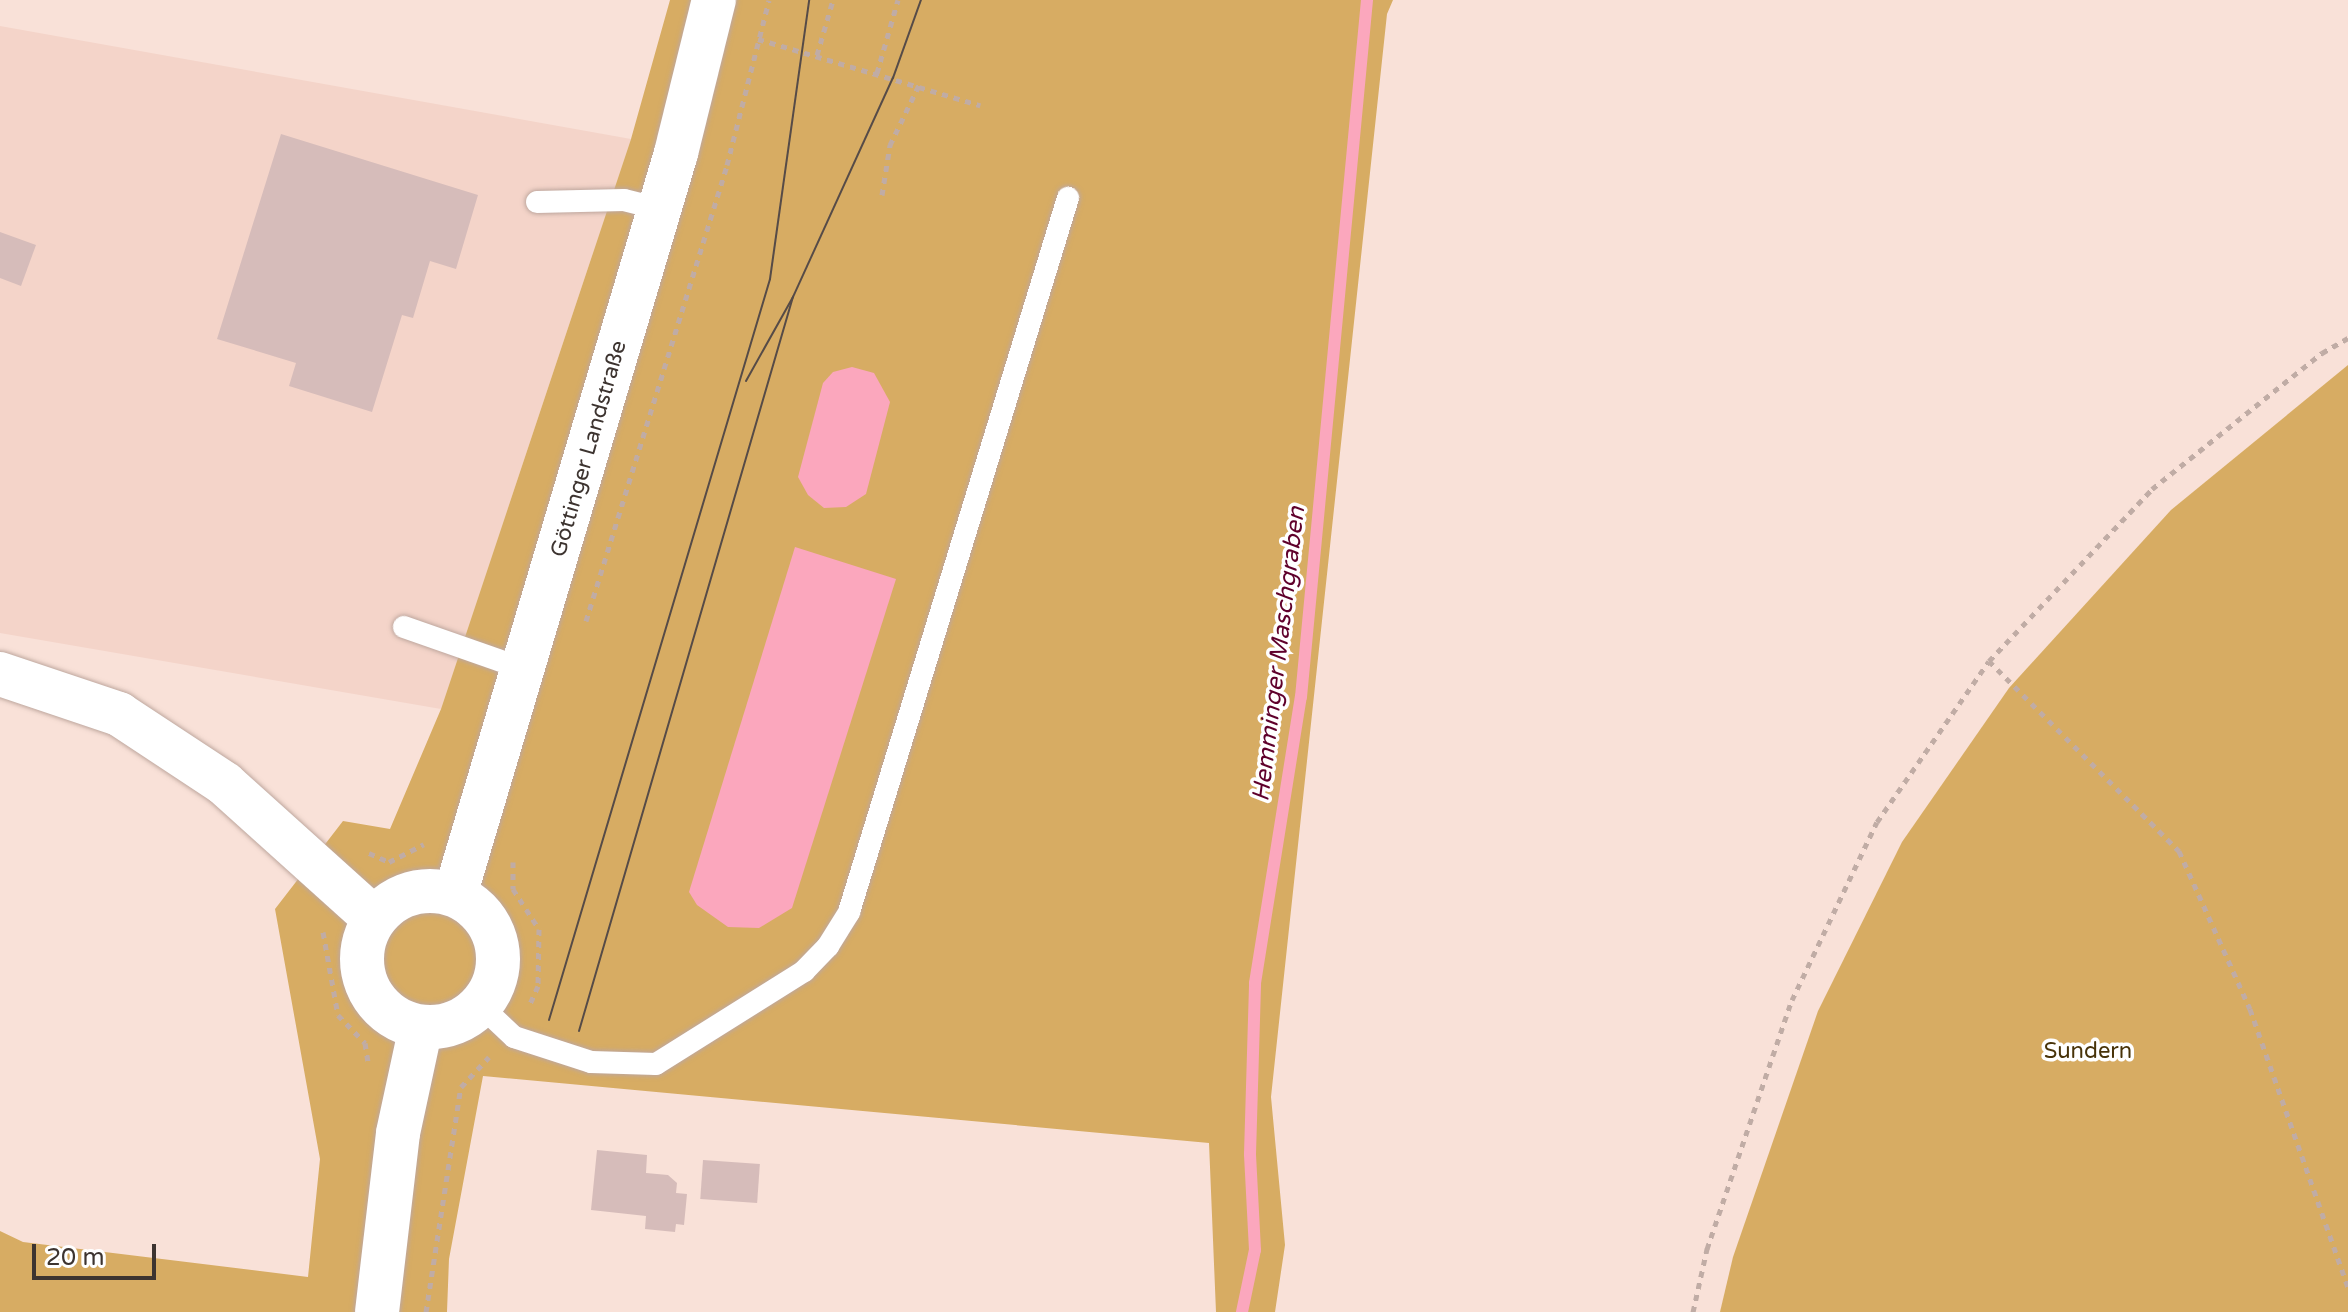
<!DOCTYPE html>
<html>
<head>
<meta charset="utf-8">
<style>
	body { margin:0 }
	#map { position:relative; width:2348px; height:1312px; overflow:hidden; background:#f9e1d8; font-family:"Varela Round",sans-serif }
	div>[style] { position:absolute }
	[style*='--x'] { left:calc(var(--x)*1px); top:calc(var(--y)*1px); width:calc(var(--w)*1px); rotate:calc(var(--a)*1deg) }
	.built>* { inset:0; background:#f4d4c9 }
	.green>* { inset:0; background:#d7ac63 }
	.water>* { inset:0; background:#fba7bd }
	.stream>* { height:12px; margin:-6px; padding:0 6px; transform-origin:6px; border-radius:6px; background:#fba7bd }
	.building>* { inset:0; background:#d6bcba; transform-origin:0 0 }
	.path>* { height:5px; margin-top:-2.5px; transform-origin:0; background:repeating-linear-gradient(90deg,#c0aca5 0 6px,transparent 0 12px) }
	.roads { filter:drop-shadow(0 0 2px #bea79e) drop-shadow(0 0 2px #bea79e) }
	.service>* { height:22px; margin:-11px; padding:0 11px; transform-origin:11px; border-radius:11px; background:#fff }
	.minor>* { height:44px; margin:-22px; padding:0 22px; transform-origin:22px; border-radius:22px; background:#fff }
	.tertiary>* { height:44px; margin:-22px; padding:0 22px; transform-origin:22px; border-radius:22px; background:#fff }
	.tertiary>.ring { margin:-22px; padding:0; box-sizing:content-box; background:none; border:44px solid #fff; border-radius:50% }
	.tram>* { height:2px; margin:-1px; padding:0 1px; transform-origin:1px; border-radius:1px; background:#564b47 }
	span { translate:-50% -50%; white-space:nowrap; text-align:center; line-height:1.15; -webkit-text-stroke:7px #fff; paint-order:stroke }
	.street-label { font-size:22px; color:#3d3430 }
	.park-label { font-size:22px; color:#483309 }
	.water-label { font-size:24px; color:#5f002b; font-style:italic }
	.scale { position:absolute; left:32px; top:1244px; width:124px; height:36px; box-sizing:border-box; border:4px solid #3d3430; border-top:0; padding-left:10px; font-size:24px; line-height:28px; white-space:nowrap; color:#3d3430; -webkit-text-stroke:6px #fff; paint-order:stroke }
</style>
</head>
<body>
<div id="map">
	<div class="built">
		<i style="clip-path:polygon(0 26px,631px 139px,441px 709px,0 633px)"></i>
	</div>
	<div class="green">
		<i style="clip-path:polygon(670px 0,1393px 0,1387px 14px,1271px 1097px,1285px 1245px,1275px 1312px,1216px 1312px,1209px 1143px,483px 1076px,449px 1259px,447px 1312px,0 1312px,0 1231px,23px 1242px,308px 1277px,320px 1159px,275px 909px,343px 821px,390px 829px,441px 709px,631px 139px)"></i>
		<i style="clip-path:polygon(2348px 365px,2348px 1312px,1720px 1312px,1733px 1257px,1818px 1011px,1902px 842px,2009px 688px,2171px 510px)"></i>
	</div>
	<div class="water">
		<i style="clip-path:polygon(852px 367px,874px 373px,890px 402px,866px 494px,846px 507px,824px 508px,808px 495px,798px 477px,823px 383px,833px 372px)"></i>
		<i style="clip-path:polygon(795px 547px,896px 579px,792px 908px,759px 928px,728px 927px,697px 905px,689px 892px)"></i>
	</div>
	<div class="stream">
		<i style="--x:1242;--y:1312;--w:63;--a:-78.2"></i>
		<i style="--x:1255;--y:1250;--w:96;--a:-93"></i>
		<i style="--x:1250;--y:1154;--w:171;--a:-88.3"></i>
		<i style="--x:1255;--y:983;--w:290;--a:-80.9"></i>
		<i style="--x:1301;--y:697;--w:700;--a:-84.59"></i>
	</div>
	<div class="building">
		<i style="clip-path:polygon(281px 134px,478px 195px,456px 269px,430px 261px,413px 318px,402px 315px,372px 412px,289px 386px,296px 363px,217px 339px)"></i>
		<i style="clip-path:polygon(0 232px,36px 245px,21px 286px,0 278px)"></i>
		<i style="clip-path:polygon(597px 1150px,647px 1155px,646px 1173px,668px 1175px,677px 1183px,676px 1193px,687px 1194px,684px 1225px,676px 1224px,675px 1232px,645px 1229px,646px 1216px,591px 1210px)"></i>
		<i style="left:703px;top:1160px;width:57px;height:39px;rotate:4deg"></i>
	</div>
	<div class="path">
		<i style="--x:758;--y:39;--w:232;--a:16.6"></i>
		<i style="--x:817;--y:55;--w:57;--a:-73.8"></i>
		<i style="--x:877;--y:73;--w:76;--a:-74"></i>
		<i style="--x:882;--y:195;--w:51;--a:-80.9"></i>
		<i style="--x:890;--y:145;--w:67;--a:-64.2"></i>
		<i style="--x:586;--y:621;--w:477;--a:-72.8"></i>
		<i style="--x:727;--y:165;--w:170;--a:-75.7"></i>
		<i style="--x:1989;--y:661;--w:269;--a:45"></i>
		<i style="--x:2179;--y:851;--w:173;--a:65.8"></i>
		<i style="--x:2250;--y:1009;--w:296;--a:70.6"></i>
		<i style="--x:369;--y:853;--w:22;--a:24"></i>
		<i style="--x:389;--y:862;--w:39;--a:-27"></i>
		<i style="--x:513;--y:862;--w:27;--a:90"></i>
		<i style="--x:513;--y:889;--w:48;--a:57"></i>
		<i style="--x:539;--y:929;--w:57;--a:91"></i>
		<i style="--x:538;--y:986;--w:22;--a:114"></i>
		<i style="--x:323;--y:932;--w:84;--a:79.8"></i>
		<i style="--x:338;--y:1015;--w:39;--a:46"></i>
		<i style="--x:365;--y:1043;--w:18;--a:81"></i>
		<i style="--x:426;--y:1312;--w:228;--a:-81.2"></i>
		<i style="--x:461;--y:1087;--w:41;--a:-47"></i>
		<i style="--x:1693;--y:1312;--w:65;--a:-77.5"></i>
		<i style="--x:1707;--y:1249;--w:263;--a:-71.2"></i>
		<i style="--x:1792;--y:1000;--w:197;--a:-64.5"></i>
		<i style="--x:1877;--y:822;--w:196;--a:-55.2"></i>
		<i style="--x:1989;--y:661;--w:237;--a:-46.5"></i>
		<i style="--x:2152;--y:489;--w:218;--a:-38.7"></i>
		<i style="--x:2322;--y:353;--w:30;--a:-30"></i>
	</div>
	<div class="roads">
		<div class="service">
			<i style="--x:537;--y:202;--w:87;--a:-1.3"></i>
			<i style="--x:624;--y:200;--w:36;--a:14"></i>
			<i style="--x:404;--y:627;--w:127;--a:19.3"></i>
			<i style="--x:480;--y:1005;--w:47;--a:43.3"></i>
			<i style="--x:514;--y:1037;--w:81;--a:18"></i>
			<i style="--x:591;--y:1062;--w:65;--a:1.8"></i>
			<i style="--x:656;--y:1064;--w:175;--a:-32.1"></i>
			<i style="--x:804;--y:971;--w:35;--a:-46"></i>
			<i style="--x:828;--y:946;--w:40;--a:-58"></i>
			<i style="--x:849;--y:912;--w:747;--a:-72.95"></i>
		</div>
		<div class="minor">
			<i style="--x:0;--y:674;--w:126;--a:18.6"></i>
			<i style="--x:119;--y:714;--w:127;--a:33.4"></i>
			<i style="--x:225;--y:784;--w:200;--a:42"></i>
		</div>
		<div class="tertiary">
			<i class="ring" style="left:362px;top:891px;width:92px;height:92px"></i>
			<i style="--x:455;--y:895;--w:774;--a:-73.41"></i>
			<i style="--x:676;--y:153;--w:158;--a:-76.1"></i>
			<i style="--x:377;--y:1312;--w:180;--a:-83.3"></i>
			<i style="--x:398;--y:1133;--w:108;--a:-77.8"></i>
		</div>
	</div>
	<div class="tram">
		<i style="--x:746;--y:381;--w:96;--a:-60.8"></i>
		<i style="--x:793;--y:297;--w:241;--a:-65.5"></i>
		<i style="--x:893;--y:78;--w:83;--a:-70.3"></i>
		<i style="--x:549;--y:1020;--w:773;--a:-73.39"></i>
		<i style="--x:770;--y:279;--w:282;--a:-82"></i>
		<i style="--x:579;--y:1031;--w:765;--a:-73.75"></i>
	</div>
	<div class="street-label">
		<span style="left:589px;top:449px;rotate:-74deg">Göttinger Landstraße</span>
	</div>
	<div class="park-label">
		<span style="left:2088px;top:1052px">Sundern</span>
	</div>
	<div class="water-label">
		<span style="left:1279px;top:654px;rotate:-83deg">Hemminger Maschgraben</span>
	</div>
	<div class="scale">20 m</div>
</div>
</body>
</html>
